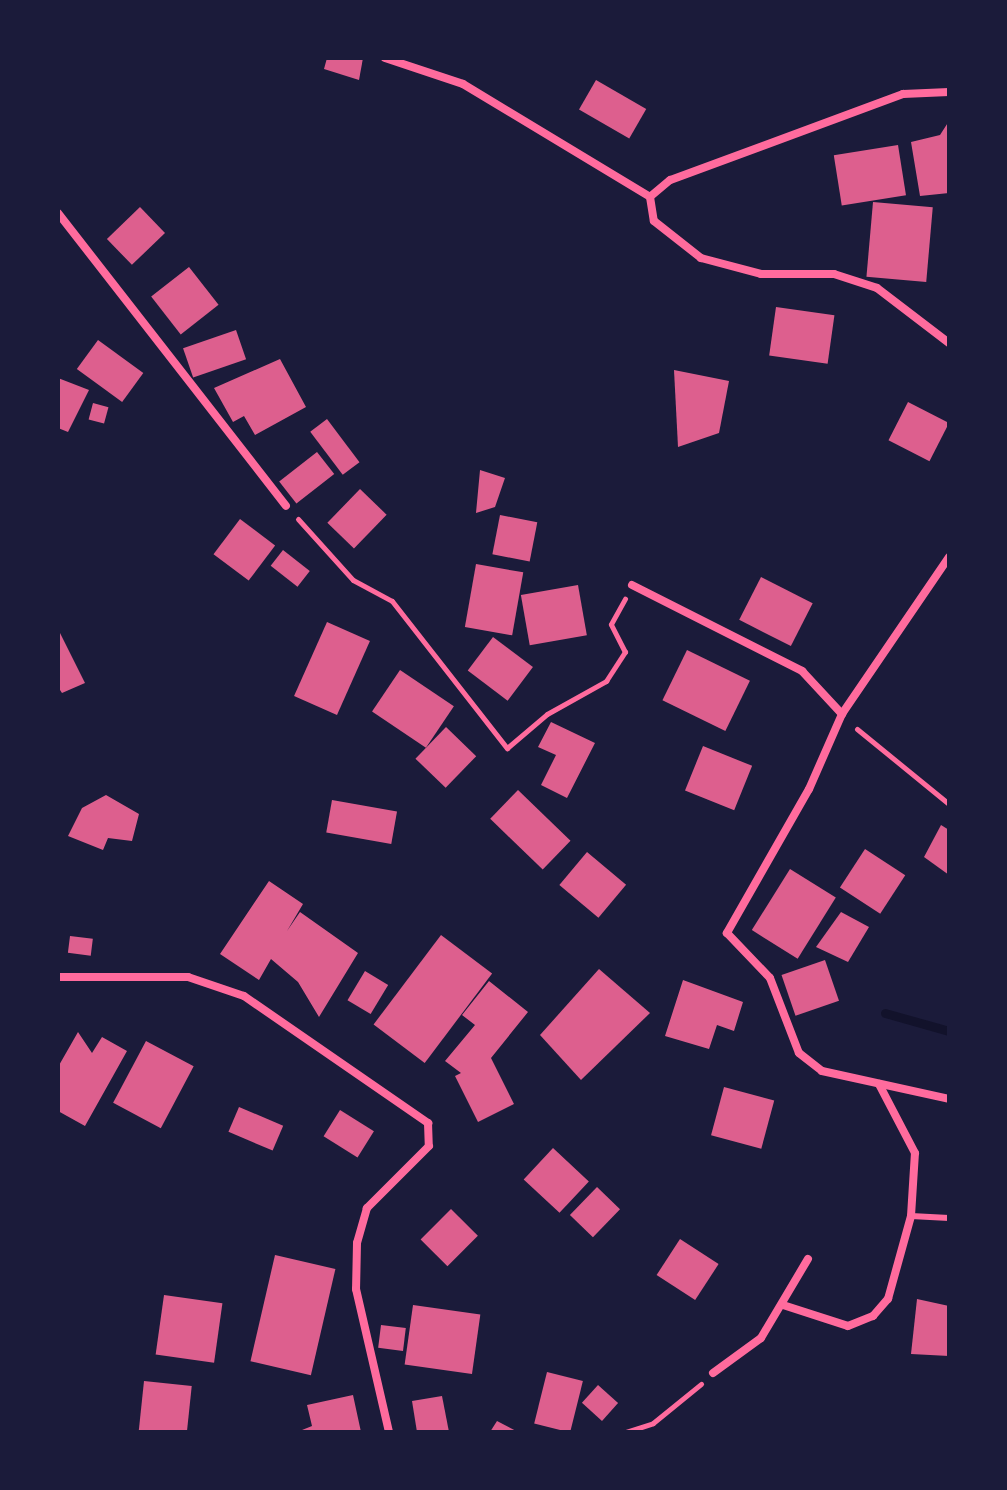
<!DOCTYPE html>
<html>
<head>
<meta charset="utf-8">
<style>
	body { margin:0 }
	#map { position:relative; width:1007px; height:1490px; overflow:hidden; background:#1b1b3a; font-family:"IBM Plex Serif",serif }
	div>[style] { position:absolute }
	[style*='--x'] { left:calc(var(--x)*1px); top:calc(var(--y)*1px); width:calc(var(--w)*1px); rotate:calc(var(--a)*1deg) }
	.stream>* { height:9px; margin:-4.5px; padding:0 4.5px; transform-origin:4.5px; border-radius:4.5px; background:#12122b }
	.building>* { inset:0; background:#dd5f8e; transform-origin:0 0 }
	.path>* { height:5px; margin:-2.5px; padding:0 2.5px; transform-origin:2.5px; border-radius:2.5px; background:#ff6b9d }
	.service>* { height:6px; margin:-3px; padding:0 3px; transform-origin:3px; border-radius:3px; background:#ff6b9d }
	.minor>* { height:8px; margin:-4px; padding:0 4px; transform-origin:4px; border-radius:4px; background:#ff6b9d }
	span { translate:-50% -50%; white-space:nowrap; text-align:center; line-height:1.15; -webkit-text-stroke:7px #1b1b3a; paint-order:stroke }
	.frame { position:absolute; inset:0; border:60px solid #1b1b3a; pointer-events:none }
</style>
</head>
<body>
<div id="map">
	<div class="stream">
		<i style="--x:885;--y:1013;--w:66;--a:15.7"></i>
	</div>
	<div class="building">
		<i style="clip-path:polygon(327px 58px,363px 58px,359px 80px,324px 69px)"></i>
		<i style="left:596px;top:80px;width:58px;height:34px;rotate:30deg"></i>
		<i style="clip-path:polygon(949px 121px,949px 193px,920px 196px,911px 142px,940px 135px)"></i>
		<i style="left:898px;top:145px;width:51px;height:65px;rotate:81deg"></i>
		<i style="left:873px;top:202px;width:60px;height:75px;rotate:5deg"></i>
		<i style="left:140px;top:207px;width:36px;height:46px;rotate:46deg"></i>
		<i style="left:189px;top:267px;width:48px;height:48px;rotate:52deg"></i>
		<i style="left:776px;top:307px;width:59px;height:49px;rotate:8deg"></i>
		<i style="left:236px;top:330px;width:31px;height:56px;rotate:71deg"></i>
		<i style="left:98px;top:340px;width:56px;height:36px;rotate:36deg"></i>
		<i style="clip-path:polygon(280px 359px,306px 407px,255px 435px,244px 416px,233px 422px,214px 388px)"></i>
		<i style="clip-path:polygon(674px 370px,729px 381px,719px 433px,678px 447px)"></i>
		<i style="clip-path:polygon(58px 378px,89px 390px,68px 432px,58px 428px)"></i>
		<i style="left:908px;top:402px;width:46px;height:43px;rotate:27deg"></i>
		<i style="left:93px;top:403px;width:16px;height:17px;rotate:15deg"></i>
		<i style="left:327px;top:419px;width:54px;height:21px;rotate:53deg"></i>
		<i style="left:317px;top:452px;width:28px;height:48px;rotate:52deg"></i>
		<i style="clip-path:polygon(480px 470px,505px 478px,495px 507px,476px 513px)"></i>
		<i style="left:360px;top:489px;width:37px;height:47px;rotate:44deg"></i>
		<i style="left:500px;top:515px;width:38px;height:40px;rotate:11deg"></i>
		<i style="left:240px;top:519px;width:44px;height:44px;rotate:37deg"></i>
		<i style="left:283px;top:550px;width:34px;height:20px;rotate:38deg"></i>
		<i style="left:476px;top:564px;width:48px;height:64px;rotate:10deg"></i>
		<i style="left:761px;top:577px;width:58px;height:48px;rotate:27deg"></i>
		<i style="left:578px;top:585px;width:51px;height:58px;rotate:80deg"></i>
		<i style="left:327px;top:622px;width:47px;height:81px;rotate:24deg"></i>
		<i style="clip-path:polygon(60px 633px,85px 683px,62px 693px,58px 687px)"></i>
		<i style="left:493px;top:637px;width:50px;height:42px;rotate:37deg"></i>
		<i style="left:687px;top:650px;width:70px;height:56px;rotate:26deg"></i>
		<i style="left:400px;top:670px;width:65px;height:50px;rotate:34deg"></i>
		<i style="clip-path:polygon(551px 722px,595px 743px,567px 798px,541px 785px,556px 755px,538px 747px)"></i>
		<i style="left:446px;top:727px;width:42px;height:44px;rotate:44deg"></i>
		<i style="left:703px;top:746px;width:53px;height:48px;rotate:22deg"></i>
		<i style="left:518px;top:790px;width:73px;height:40px;rotate:44deg"></i>
		<i style="clip-path:polygon(106px 795px,139px 814px,132px 841px,108px 838px,103px 850px,68px 836px,82px 808px)"></i>
		<i style="left:332px;top:800px;width:66px;height:33px;rotate:10deg"></i>
		<i style="clip-path:polygon(941px 825px,949px 830px,949px 875px,924px 857px)"></i>
		<i style="left:865px;top:849px;width:48px;height:46px;rotate:33deg"></i>
		<i style="left:587px;top:852px;width:51px;height:43px;rotate:40deg"></i>
		<i style="left:790px;top:869px;width:54px;height:72px;rotate:32deg"></i>
		<i style="clip-path:polygon(269px 881px,303px 904px,287px 931px,300px 912px,358px 953px,319px 1017px,298px 982px,271px 959px,259px 980px,220px 954px)"></i>
		<i style="clip-path:polygon(841px 912px,869px 927px,848px 962px,816px 947px)"></i>
		<i style="left:441px;top:935px;width:64px;height:112px;rotate:37deg"></i>
		<i style="left:70px;top:936px;width:23px;height:17px;rotate:7deg"></i>
		<i style="left:825px;top:960px;width:43px;height:46px;rotate:71deg"></i>
		<i style="clip-path:polygon(599px 969px,650px 1013px,581px 1080px,540px 1035px)"></i>
		<i style="left:365px;top:971px;width:27px;height:34px;rotate:31deg"></i>
		<i style="clip-path:polygon(683px 980px,743px 1002px,734px 1031px,717px 1025px,709px 1049px,665px 1036px)"></i>
		<i style="clip-path:polygon(489px 981px,528px 1012px,491px 1058px,514px 1104px,478px 1122px,455px 1076px,461px 1073px,445px 1061px,475px 1025px,462px 1015px)"></i>
		<i style="clip-path:polygon(78px 1032px,92px 1053px,102px 1037px,127px 1051px,85px 1126px,58px 1111px,58px 1067px)"></i>
		<i style="left:146px;top:1041px;width:54px;height:70px;rotate:28deg"></i>
		<i style="left:724px;top:1087px;width:52px;height:50px;rotate:15deg"></i>
		<i style="left:239px;top:1107px;width:48px;height:27px;rotate:23deg"></i>
		<i style="left:340px;top:1110px;width:40px;height:31px;rotate:32deg"></i>
		<i style="left:553px;top:1148px;width:49px;height:43px;rotate:43deg"></i>
		<i style="left:597px;top:1187px;width:32px;height:39px;rotate:44deg"></i>
		<i style="left:451px;top:1209px;width:38px;height:43px;rotate:45deg"></i>
		<i style="left:680px;top:1239px;width:46px;height:43px;rotate:33deg"></i>
		<i style="left:275px;top:1255px;width:62px;height:109px;rotate:13deg"></i>
		<i style="left:164px;top:1295px;width:59px;height:60px;rotate:8deg"></i>
		<i style="clip-path:polygon(917px 1299px,949px 1306px,949px 1356px,911px 1354px)"></i>
		<i style="left:413px;top:1305px;width:68px;height:60px;rotate:8deg"></i>
		<i style="left:381px;top:1325px;width:25px;height:23px;rotate:7deg"></i>
		<i style="left:547px;top:1372px;width:37px;height:53px;rotate:14deg"></i>
		<i style="left:144px;top:1381px;width:48px;height:51px;rotate:6deg"></i>
		<i style="left:598px;top:1385px;width:27px;height:24px;rotate:42deg"></i>
		<i style="clip-path:polygon(353px 1395px,361px 1432px,297px 1432px,312px 1426px,307px 1405px)"></i>
		<i style="clip-path:polygon(442px 1396px,449px 1432px,417px 1432px,412px 1401px)"></i>
		<i style="clip-path:polygon(497px 1421px,518px 1432px,490px 1432px)"></i>
	</div>
	<div class="path">
		<i style="--x:298;--y:519;--w:82;--a:48"></i>
		<i style="--x:353;--y:580;--w:44;--a:28.3"></i>
		<i style="--x:392;--y:601;--w:187;--a:52"></i>
		<i style="--x:507;--y:748;--w:52;--a:-40.4"></i>
		<i style="--x:547;--y:714;--w:68;--a:-29.2"></i>
		<i style="--x:606;--y:681;--w:35;--a:-57"></i>
		<i style="--x:625;--y:652;--w:31;--a:-117"></i>
		<i style="--x:611;--y:624;--w:29;--a:-61"></i>
		<i style="--x:857;--y:729;--w:119;--a:39.2"></i>
		<i style="--x:626;--y:1432;--w:28;--a:-18"></i>
		<i style="--x:653;--y:1423;--w:62;--a:-39.1"></i>
	</div>
	<div class="service">
		<i style="--x:911;--y:1216;--w:38;--a:3"></i>
	</div>
	<div class="minor">
		<i style="--x:385;--y:58;--w:82;--a:18.4"></i>
		<i style="--x:463;--y:84;--w:218;--a:31.1"></i>
		<i style="--x:949;--y:92;--w:46;--a:177.5"></i>
		<i style="--x:903;--y:94;--w:248;--a:159.7"></i>
		<i style="--x:670;--y:180;--w:26;--a:140"></i>
		<i style="--x:650;--y:197;--w:24;--a:81"></i>
		<i style="--x:654;--y:221;--w:60;--a:38.2"></i>
		<i style="--x:701;--y:258;--w:62;--a:14.9"></i>
		<i style="--x:761;--y:274;--w:73;--a:0"></i>
		<i style="--x:834;--y:274;--w:45;--a:18"></i>
		<i style="--x:877;--y:288;--w:91;--a:37.4"></i>
		<i style="--x:58;--y:213;--w:371;--a:52.1"></i>
		<i style="--x:949;--y:557;--w:190;--a:124.3"></i>
		<i style="--x:842;--y:714;--w:82;--a:113.7"></i>
		<i style="--x:809;--y:789;--w:166;--a:119.7"></i>
		<i style="--x:727;--y:933;--w:62;--a:46.3"></i>
		<i style="--x:770;--y:978;--w:80;--a:68.9"></i>
		<i style="--x:799;--y:1053;--w:29;--a:38"></i>
		<i style="--x:822;--y:1071;--w:130;--a:12.4"></i>
		<i style="--x:632;--y:585;--w:191;--a:26.8"></i>
		<i style="--x:802;--y:671;--w:59;--a:47.1"></i>
		<i style="--x:58;--y:977;--w:130;--a:0"></i>
		<i style="--x:188;--y:977;--w:59;--a:18.7"></i>
		<i style="--x:244;--y:996;--w:224;--a:34.6"></i>
		<i style="--x:428;--y:1123;--w:23;--a:88"></i>
		<i style="--x:429;--y:1146;--w:88;--a:135"></i>
		<i style="--x:367;--y:1208;--w:36;--a:106"></i>
		<i style="--x:357;--y:1243;--w:46;--a:91.2"></i>
		<i style="--x:356;--y:1289;--w:147;--a:77"></i>
		<i style="--x:783;--y:1305;--w:68;--a:17.9"></i>
		<i style="--x:848;--y:1326;--w:27;--a:-22"></i>
		<i style="--x:873;--y:1316;--w:23;--a:-49"></i>
		<i style="--x:888;--y:1299;--w:86;--a:-74.5"></i>
		<i style="--x:911;--y:1216;--w:63;--a:-86.4"></i>
		<i style="--x:915;--y:1153;--w:78;--a:-117.6"></i>
		<i style="--x:713;--y:1373;--w:59;--a:-36.1"></i>
		<i style="--x:761;--y:1338;--w:92;--a:-59.3"></i>
	</div>
	<div class="frame"></div>
</div>
</body>
</html>
